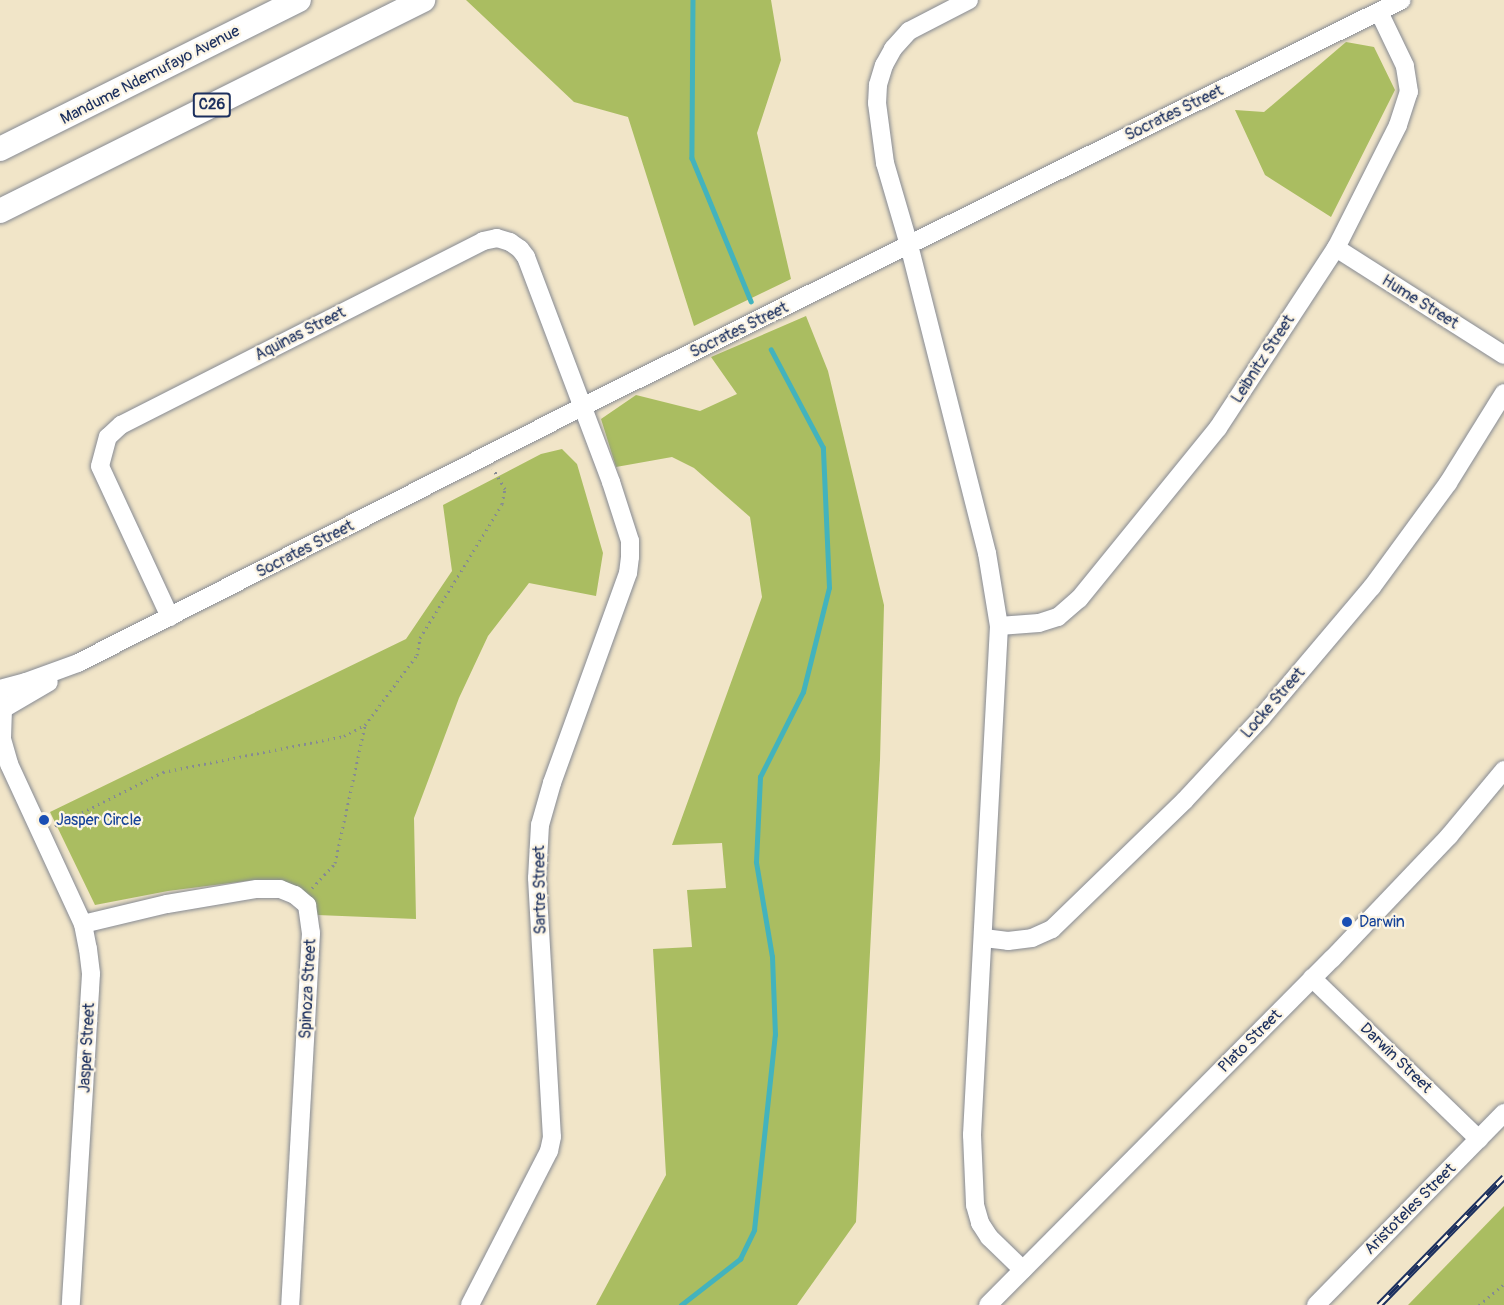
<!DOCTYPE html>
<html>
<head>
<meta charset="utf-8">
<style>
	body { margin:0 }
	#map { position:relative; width:1504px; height:1305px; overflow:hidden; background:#f1e5c8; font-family:Pangolin,sans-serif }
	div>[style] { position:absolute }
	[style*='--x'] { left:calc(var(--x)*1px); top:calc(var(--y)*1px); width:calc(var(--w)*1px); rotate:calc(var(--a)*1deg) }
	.green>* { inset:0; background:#aabd61 }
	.stream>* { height:4.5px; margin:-2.25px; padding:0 2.25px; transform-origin:2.25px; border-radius:2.25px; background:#43b3bd }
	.path>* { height:3px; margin-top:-1.5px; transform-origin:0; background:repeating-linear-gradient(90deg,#868a93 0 1.5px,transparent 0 6px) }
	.roads { filter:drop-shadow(0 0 2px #868a93) drop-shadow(0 0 2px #868a93) }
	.minor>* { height:18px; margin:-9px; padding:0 9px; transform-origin:9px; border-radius:9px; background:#fff }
	.major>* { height:24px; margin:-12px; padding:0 12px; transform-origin:12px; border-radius:12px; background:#fff }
	.rail>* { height:7px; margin-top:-3.5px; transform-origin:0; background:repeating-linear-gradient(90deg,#fcf5e5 0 14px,#1b2f5e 0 28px); box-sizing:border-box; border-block:2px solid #1b2f5e }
	.dots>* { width:16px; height:16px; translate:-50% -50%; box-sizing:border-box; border:3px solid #fcf5e5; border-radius:50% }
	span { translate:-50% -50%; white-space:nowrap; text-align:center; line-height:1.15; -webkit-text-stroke:4.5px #fcf5e5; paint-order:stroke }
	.shield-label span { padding:2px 4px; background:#fcf5e5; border:2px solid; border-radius:4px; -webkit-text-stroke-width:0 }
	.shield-label { font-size:15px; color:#1b2f5e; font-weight:700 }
	.street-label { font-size:16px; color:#1b2f5e }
	.transit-label { font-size:16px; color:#164399 }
	.left { translate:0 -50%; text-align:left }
</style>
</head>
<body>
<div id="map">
	<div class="green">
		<i style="clip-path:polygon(466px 0,771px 0,781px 60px,757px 133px,791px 279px,694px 326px,628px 117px,574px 102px)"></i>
		<i style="clip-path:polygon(1346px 42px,1374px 47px,1395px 90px,1331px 217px,1265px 175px,1235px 110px,1264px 112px)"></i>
		<i style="clip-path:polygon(806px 316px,828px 371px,884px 605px,880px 760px,856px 1222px,797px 1305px,596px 1305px,666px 1175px,653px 949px,692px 947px,687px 890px,726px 888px,722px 843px,672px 845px,762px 597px,750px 517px,694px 468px,672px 457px,616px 467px,601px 419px,636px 395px,700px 411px,737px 394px,711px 357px)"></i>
		<i style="clip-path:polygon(562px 449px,577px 464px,603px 553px,596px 596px,529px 583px,488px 636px,459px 698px,414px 818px,416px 919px,317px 915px,311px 901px,283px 883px,254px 880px,168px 891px,95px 905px,50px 812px,406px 639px,452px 571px,443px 505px,541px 454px)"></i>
		<i style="clip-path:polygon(1504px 1206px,1504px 1305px,1408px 1305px)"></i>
	</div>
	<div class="stream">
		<i style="--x:693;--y:0;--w:158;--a:90.4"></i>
		<i style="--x:692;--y:158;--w:155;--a:67.6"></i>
		<i style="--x:681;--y:1305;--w:75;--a:-37.9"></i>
		<i style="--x:740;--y:1259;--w:32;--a:-64"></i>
		<i style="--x:754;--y:1230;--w:196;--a:-83.9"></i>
		<i style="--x:775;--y:1035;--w:78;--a:-92.2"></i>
		<i style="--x:772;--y:957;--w:96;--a:-99.6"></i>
		<i style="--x:756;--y:862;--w:85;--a:-87.3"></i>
		<i style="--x:760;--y:777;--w:95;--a:-63.2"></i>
		<i style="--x:803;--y:692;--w:107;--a:-76"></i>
		<i style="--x:829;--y:588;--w:140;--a:-92.5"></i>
		<i style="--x:823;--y:448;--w:111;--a:-118"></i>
	</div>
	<div class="path">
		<i style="--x:55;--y:826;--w:121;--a:-26.6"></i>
		<i style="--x:163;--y:772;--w:185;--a:-11.2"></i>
		<i style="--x:344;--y:736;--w:24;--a:-28"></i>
		<i style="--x:312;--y:888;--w:34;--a:-47"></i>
		<i style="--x:335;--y:863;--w:141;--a:-77.7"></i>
		<i style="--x:365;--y:725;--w:87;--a:-53.4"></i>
		<i style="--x:417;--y:655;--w:17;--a:-80"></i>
		<i style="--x:420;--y:638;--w:157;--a:-58.5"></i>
		<i style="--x:502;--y:504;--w:15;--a:-79"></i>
		<i style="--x:505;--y:489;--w:24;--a:-120"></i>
		<i style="--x:1479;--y:1305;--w:33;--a:-40"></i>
	</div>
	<div class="roads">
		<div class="minor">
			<i style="--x:969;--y:0;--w:68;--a:152.7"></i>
			<i style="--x:909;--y:31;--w:24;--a:132"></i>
			<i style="--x:893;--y:49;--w:18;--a:119"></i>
			<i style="--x:884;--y:65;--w:21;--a:107"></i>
			<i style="--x:878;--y:85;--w:18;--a:93"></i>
			<i style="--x:877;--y:103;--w:61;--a:82.4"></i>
			<i style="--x:885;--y:163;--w:85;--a:73.7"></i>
			<i style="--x:909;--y:245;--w:318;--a:75.8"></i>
			<i style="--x:987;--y:553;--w:74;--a:80.7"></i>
			<i style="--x:999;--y:626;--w:510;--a:93.04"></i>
			<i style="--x:972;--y:1135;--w:70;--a:87.5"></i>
			<i style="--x:975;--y:1205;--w:19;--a:74"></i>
			<i style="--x:980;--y:1223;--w:17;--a:57"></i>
			<i style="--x:989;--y:1237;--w:47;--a:44.1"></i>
			<i style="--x:1336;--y:248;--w:199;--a:32.5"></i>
			<i style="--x:170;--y:617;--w:166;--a:-114.9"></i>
			<i style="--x:100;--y:466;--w:30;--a:-75"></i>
			<i style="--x:108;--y:437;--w:18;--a:-43"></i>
			<i style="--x:121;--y:425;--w:406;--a:-26.9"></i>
			<i style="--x:483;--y:241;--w:14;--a:-12"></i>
			<i style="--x:497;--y:238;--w:14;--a:17"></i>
			<i style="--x:510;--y:242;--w:12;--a:35"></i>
			<i style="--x:520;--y:249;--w:10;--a:53"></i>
			<i style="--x:526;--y:257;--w:241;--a:69.3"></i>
			<i style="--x:611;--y:482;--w:62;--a:72.1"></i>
			<i style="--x:630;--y:541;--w:16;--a:90"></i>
			<i style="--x:630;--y:557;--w:16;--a:97"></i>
			<i style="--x:628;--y:573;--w:223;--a:109.9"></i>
			<i style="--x:552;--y:783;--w:44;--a:105.9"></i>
			<i style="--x:540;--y:825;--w:53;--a:93.2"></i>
			<i style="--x:537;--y:878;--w:259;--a:86.7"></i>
			<i style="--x:552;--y:1137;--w:14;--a:102"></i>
			<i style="--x:549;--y:1151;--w:173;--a:117.2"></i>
			<i style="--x:999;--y:626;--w:40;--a:-4.3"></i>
			<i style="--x:1039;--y:623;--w:20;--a:-18"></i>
			<i style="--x:1058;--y:617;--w:28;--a:-41"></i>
			<i style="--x:1079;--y:599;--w:220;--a:-50.9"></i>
			<i style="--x:1218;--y:428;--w:215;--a:-56.8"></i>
			<i style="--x:1336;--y:248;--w:138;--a:-63.2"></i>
			<i style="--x:1398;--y:125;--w:35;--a:-72"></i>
			<i style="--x:1409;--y:92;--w:26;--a:-99"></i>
			<i style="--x:1405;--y:66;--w:60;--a:-115.7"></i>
			<i style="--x:0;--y:689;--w:27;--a:-15"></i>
			<i style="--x:26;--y:682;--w:55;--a:-20.1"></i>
			<i style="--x:78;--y:663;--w:565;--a:-26.93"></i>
			<i style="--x:582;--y:407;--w:915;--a:-26.4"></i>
			<i style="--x:0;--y:701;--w:9;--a:69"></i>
			<i style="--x:3;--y:709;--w:30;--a:92"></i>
			<i style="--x:2;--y:739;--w:26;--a:74"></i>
			<i style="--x:9;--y:764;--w:176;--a:65.2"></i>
			<i style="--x:83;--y:924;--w:25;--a:79"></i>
			<i style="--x:88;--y:949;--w:25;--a:83"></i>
			<i style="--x:91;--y:974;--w:332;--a:93.5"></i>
			<i style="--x:3;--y:709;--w:53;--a:-30.4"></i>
			<i style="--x:83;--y:924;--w:86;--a:-13.4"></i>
			<i style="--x:167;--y:904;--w:91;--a:-9.5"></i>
			<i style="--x:257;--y:889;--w:23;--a:0"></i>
			<i style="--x:280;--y:889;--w:16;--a:22"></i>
			<i style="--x:295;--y:895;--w:16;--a:40"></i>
			<i style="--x:307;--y:905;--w:28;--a:82"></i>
			<i style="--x:311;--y:933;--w:373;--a:93.2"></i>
			<i style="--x:984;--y:938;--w:24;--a:7"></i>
			<i style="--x:1008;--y:941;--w:24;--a:-7"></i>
			<i style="--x:1032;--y:938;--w:22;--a:-24"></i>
			<i style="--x:1052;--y:929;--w:185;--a:-44.1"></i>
			<i style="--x:1185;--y:800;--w:113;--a:-47.1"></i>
			<i style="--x:1262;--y:717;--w:170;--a:-49.8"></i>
			<i style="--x:1372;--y:587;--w:129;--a:-53.8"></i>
			<i style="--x:1448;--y:483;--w:106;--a:-58.1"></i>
			<i style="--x:1312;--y:978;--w:232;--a:44"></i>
			<i style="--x:988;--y:1305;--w:488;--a:-45.2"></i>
			<i style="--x:1332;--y:959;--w:170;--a:-46.4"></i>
			<i style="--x:1449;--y:836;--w:86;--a:-50.2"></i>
			<i style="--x:1316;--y:1305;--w:269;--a:-45.6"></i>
		</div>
		<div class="major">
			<i style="--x:0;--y:149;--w:334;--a:-26.5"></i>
			<i style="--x:0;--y:211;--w:473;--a:-26.5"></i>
		</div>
	</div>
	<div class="rail">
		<i style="--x:1379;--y:1305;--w:179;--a:-45.7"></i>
	</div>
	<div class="dots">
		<i style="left:44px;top:820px;background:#1a4fb4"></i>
		<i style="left:1347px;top:922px;background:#1a4fb4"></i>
	</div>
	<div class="shield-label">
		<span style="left:212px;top:105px">C26</span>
	</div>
	<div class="street-label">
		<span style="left:150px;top:75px;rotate:-27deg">Mandume Ndemufayo Avenue</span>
		<span style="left:1174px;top:113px;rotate:-26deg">Socrates Street</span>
		<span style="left:1420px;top:302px;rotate:32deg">Hume Street</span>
		<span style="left:739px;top:330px;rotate:-26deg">Socrates Street</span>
		<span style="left:300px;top:334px;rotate:-27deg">Aquinas Street</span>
		<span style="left:1263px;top:359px;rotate:-57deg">Leibnitz Street</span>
		<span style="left:305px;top:549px;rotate:-27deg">Socrates Street</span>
		<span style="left:1273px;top:703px;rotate:-49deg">Locke Street</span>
		<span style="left:540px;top:890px;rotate:-91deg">Sartre Street</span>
		<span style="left:308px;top:989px;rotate:-87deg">Spinoza Street</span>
		<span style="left:1250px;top:1041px;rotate:-45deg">Plato Street</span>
		<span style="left:87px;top:1048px;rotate:-87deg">Jasper Street</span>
		<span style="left:1396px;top:1058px;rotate:44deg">Darwin Street</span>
		<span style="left:1410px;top:1209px;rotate:-45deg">Aristoteles Street</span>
	</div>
	<div class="transit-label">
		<span class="left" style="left:56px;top:820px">Jasper Circle</span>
		<span class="left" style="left:1359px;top:922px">Darwin</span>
	</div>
</div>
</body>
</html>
